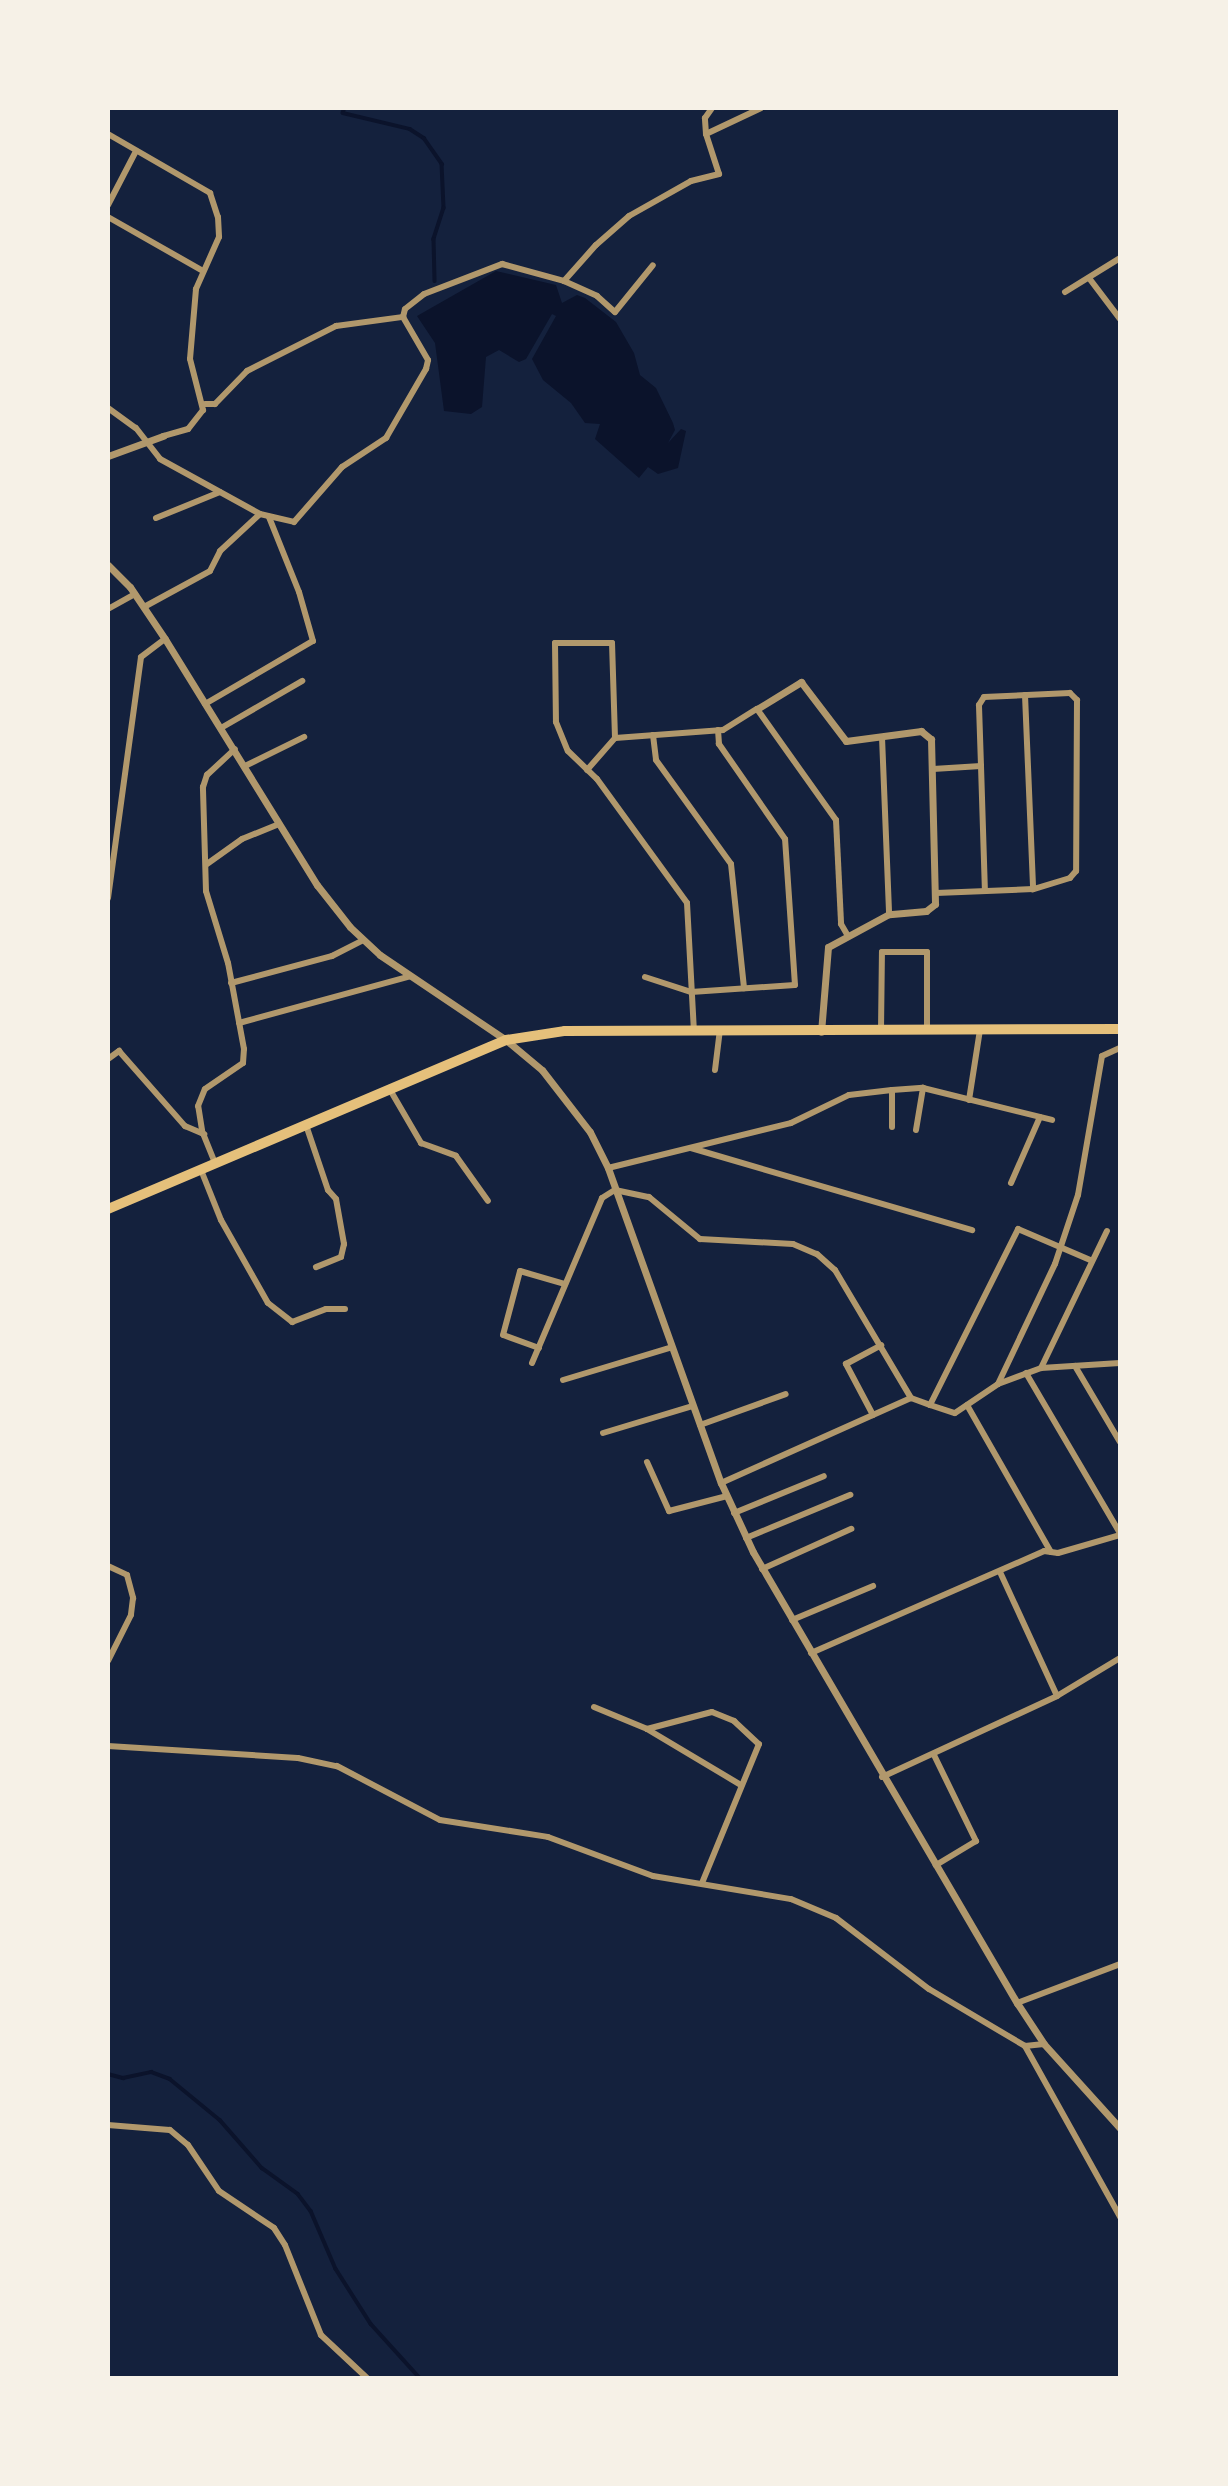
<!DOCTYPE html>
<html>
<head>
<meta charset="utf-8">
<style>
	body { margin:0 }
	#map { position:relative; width:1228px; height:2486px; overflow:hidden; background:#14213d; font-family:"Alegreya Sans",sans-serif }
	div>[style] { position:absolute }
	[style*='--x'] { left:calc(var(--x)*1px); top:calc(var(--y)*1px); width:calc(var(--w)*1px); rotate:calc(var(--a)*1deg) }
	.water>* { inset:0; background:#0b132b }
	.stream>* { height:3.5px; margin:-1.75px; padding:0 1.75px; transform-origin:1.75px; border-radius:1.75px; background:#0b132b }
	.minor>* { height:6px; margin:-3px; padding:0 3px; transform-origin:3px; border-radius:3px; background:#b1986c }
	.tertiary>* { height:7px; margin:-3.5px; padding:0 3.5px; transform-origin:3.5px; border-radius:3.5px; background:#b1986c }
	.primary>* { height:10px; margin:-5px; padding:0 5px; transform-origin:5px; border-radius:5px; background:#e5c07b }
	span { translate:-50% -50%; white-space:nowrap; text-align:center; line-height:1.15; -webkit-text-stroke:7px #f6f1e7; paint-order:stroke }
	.frame { position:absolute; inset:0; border:110px solid #f6f1e7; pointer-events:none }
</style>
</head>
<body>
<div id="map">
	<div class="water">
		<i style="clip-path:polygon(496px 271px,556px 285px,562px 303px,577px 295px,585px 298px,616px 322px,634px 353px,640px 375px,656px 388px,673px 423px,675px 430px,668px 443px,681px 429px,686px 431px,678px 468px,658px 474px,648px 467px,639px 478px,595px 439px,600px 424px,585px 423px,571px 403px,543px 380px,532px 359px,556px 316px,552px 314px,526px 359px,519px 362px,499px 350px,486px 357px,482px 407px,471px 414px,444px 411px,435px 343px,417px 316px)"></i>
	</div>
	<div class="stream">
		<i style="--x:345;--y:108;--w:5;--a:112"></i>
		<i style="--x:343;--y:113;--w:69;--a:13.4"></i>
		<i style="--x:410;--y:129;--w:17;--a:33"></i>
		<i style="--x:424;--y:138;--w:32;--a:55"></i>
		<i style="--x:442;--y:164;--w:44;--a:87.4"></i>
		<i style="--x:444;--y:208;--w:33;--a:108"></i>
		<i style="--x:434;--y:239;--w:42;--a:88.6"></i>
		<i style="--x:108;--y:2074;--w:16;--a:15"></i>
		<i style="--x:123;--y:2078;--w:29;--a:-12"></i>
		<i style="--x:151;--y:2072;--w:20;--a:20"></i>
		<i style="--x:170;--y:2079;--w:65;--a:39.4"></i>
		<i style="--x:220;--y:2120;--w:64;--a:48.8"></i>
		<i style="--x:262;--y:2168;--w:44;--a:35.8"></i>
		<i style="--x:298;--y:2194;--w:21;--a:53"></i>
		<i style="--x:311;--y:2211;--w:63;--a:66.7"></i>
		<i style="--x:336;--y:2269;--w:65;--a:57.5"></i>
		<i style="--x:371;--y:2324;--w:73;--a:47.8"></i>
	</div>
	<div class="minor">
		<i style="--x:108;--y:134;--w:118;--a:30"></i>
		<i style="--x:210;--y:193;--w:25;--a:72"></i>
		<i style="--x:218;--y:217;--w:20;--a:87"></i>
		<i style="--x:219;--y:237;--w:57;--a:113.9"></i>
		<i style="--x:196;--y:289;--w:70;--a:94.9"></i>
		<i style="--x:190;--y:359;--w:53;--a:75.7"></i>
		<i style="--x:203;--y:410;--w:24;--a:128"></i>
		<i style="--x:188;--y:429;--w:26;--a:164"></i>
		<i style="--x:706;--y:134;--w:61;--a:-25.3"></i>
		<i style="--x:108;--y:205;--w:61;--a:-62.6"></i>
		<i style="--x:108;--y:217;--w:109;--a:29.6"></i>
		<i style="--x:1089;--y:278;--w:51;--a:52.9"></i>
		<i style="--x:564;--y:281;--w:48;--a:-48.4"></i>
		<i style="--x:596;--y:245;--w:44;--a:-41.3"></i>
		<i style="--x:629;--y:216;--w:71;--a:-29.4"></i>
		<i style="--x:691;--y:181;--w:29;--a:-14"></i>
		<i style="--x:719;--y:174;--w:42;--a:-108"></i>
		<i style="--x:706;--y:134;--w:16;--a:-94"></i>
		<i style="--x:705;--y:118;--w:12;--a:-55"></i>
		<i style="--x:1065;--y:292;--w:65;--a:-31.7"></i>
		<i style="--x:205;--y:404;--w:10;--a:0"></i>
		<i style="--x:215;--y:404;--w:46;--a:-45.9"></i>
		<i style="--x:247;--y:371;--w:100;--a:-26.8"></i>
		<i style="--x:336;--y:326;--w:68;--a:-7.7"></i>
		<i style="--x:108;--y:408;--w:34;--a:36"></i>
		<i style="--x:136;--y:428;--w:39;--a:52"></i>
		<i style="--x:160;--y:459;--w:114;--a:28.8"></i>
		<i style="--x:260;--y:514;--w:35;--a:13"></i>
		<i style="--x:294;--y:522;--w:73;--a:-48.9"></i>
		<i style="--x:342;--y:467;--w:53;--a:-33.4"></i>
		<i style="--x:386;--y:438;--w:80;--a:-59.9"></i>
		<i style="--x:426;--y:369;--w:9;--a:-77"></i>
		<i style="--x:428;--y:360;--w:50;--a:-120.2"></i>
		<i style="--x:403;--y:317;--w:8;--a:-76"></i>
		<i style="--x:405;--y:309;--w:24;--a:-38"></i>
		<i style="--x:424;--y:294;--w:84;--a:-21"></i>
		<i style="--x:502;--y:264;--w:64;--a:15.3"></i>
		<i style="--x:564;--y:281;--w:36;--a:24"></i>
		<i style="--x:597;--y:296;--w:24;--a:42"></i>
		<i style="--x:615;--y:312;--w:60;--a:-51"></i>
		<i style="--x:156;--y:518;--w:69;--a:-22.1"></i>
		<i style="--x:144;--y:607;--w:75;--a:-28.6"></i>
		<i style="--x:210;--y:571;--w:22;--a:-63"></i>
		<i style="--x:220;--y:551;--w:54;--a:-42.8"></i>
		<i style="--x:108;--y:609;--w:31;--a:-29"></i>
		<i style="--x:1025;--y:695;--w:194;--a:87.6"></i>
		<i style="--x:205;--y:704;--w:125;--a:-30.3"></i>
		<i style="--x:313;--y:641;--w:51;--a:-105.9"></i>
		<i style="--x:299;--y:592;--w:81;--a:-111.8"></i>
		<i style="--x:221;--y:728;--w:94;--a:-30.1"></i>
		<i style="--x:653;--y:735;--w:25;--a:83"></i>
		<i style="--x:656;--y:760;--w:128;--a:54.2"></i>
		<i style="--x:731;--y:864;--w:125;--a:84"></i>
		<i style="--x:882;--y:737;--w:177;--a:87.7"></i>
		<i style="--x:615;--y:738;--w:108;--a:-4.2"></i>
		<i style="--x:723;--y:730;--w:40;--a:-32"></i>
		<i style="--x:757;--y:709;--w:136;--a:54.6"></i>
		<i style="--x:836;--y:820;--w:104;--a:87.2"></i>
		<i style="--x:841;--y:924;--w:14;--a:60"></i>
		<i style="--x:245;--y:766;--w:66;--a:-26.2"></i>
		<i style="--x:981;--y:766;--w:124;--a:88.2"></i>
		<i style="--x:933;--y:769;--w:48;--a:-3.6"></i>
		<i style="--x:981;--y:766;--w:61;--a:-91.9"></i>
		<i style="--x:979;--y:705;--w:9;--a:-58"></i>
		<i style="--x:984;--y:697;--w:86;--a:-2.7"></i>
		<i style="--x:1070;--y:693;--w:10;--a:45"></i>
		<i style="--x:1077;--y:700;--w:171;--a:90.3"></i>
		<i style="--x:1076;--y:871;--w:9;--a:131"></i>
		<i style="--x:1070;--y:878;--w:39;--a:163"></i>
		<i style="--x:1033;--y:889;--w:97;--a:177.6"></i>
		<i style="--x:587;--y:770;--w:43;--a:-48.8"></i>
		<i style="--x:615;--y:738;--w:95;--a:-91.8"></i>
		<i style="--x:612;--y:643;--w:57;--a:180"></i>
		<i style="--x:555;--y:643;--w:79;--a:89.3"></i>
		<i style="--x:556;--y:722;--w:31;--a:68"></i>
		<i style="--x:568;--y:751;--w:40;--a:44"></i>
		<i style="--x:597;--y:779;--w:153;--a:54"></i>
		<i style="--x:687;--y:903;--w:129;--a:86.9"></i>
		<i style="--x:207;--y:864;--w:43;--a:-35.5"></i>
		<i style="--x:242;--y:839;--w:40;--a:-22"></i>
		<i style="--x:108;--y:898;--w:243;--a:-82.2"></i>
		<i style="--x:141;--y:657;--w:30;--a:-37"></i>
		<i style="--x:645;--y:977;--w:48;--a:18.1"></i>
		<i style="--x:691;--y:992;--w:104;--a:-3.9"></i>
		<i style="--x:795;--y:985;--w:146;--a:-93.9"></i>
		<i style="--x:785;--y:839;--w:116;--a:-124.8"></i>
		<i style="--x:719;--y:744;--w:14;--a:-94"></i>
		<i style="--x:231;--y:983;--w:105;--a:-15"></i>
		<i style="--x:332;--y:956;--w:35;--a:-27"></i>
		<i style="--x:239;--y:1023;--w:178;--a:-15.3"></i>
		<i style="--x:881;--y:1030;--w:78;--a:-89.3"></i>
		<i style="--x:882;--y:952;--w:45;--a:0"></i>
		<i style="--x:927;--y:952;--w:79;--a:90"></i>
		<i style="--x:108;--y:1059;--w:14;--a:-36"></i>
		<i style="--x:119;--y:1051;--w:100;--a:48.7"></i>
		<i style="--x:185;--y:1126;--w:21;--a:23"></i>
		<i style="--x:715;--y:1070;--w:38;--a:-83"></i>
		<i style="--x:389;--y:1088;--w:64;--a:59.8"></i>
		<i style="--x:421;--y:1143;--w:37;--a:20"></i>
		<i style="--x:456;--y:1156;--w:55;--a:54.6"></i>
		<i style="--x:969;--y:1100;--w:71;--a:-81.1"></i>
		<i style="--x:306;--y:1125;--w:69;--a:71.3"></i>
		<i style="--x:328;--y:1190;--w:12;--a:48"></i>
		<i style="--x:336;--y:1199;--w:46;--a:79.9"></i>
		<i style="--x:344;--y:1244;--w:13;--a:103"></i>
		<i style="--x:341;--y:1257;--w:27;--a:158"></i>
		<i style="--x:892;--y:1127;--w:37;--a:-90"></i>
		<i style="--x:916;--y:1130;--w:43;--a:-80.5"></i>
		<i style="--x:691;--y:1148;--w:293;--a:16.3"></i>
		<i style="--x:215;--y:1163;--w:35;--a:-112"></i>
		<i style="--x:202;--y:1130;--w:24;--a:-99"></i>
		<i style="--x:198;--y:1106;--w:18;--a:-68"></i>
		<i style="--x:205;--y:1089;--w:46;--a:-34.4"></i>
		<i style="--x:243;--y:1063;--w:14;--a:-86"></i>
		<i style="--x:244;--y:1049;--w:87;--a:-100.5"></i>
		<i style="--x:228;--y:963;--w:75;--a:-107"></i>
		<i style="--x:206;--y:891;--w:104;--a:-91.7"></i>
		<i style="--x:203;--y:787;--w:13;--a:-72"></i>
		<i style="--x:207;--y:775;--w:38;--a:-43"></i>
		<i style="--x:608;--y:1168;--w:188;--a:-13.8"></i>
		<i style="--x:791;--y:1123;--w:64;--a:-25.8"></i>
		<i style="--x:849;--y:1095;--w:43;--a:-6.6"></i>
		<i style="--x:892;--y:1090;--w:31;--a:-4"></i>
		<i style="--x:923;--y:1088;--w:133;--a:13.9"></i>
		<i style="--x:201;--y:1170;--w:54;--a:68.2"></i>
		<i style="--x:221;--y:1220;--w:95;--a:60.5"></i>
		<i style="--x:268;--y:1303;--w:31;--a:38"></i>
		<i style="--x:292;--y:1322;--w:36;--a:-21"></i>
		<i style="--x:326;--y:1309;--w:19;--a:0"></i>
		<i style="--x:1011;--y:1183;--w:72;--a:-66.3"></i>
		<i style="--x:539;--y:1348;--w:38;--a:-160"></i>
		<i style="--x:503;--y:1335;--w:66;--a:-75.1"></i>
		<i style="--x:520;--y:1271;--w:47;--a:16.1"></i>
		<i style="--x:532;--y:1363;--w:179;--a:-67"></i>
		<i style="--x:602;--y:1198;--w:15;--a:-32"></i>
		<i style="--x:615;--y:1190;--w:35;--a:12"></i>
		<i style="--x:649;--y:1197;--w:66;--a:39.5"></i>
		<i style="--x:700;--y:1239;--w:93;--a:3.1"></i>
		<i style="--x:793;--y:1244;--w:26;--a:23"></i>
		<i style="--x:817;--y:1254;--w:24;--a:42"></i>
		<i style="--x:835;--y:1270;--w:149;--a:59.3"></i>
		<i style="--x:911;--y:1398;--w:20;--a:20"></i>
		<i style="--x:930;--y:1405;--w:26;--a:18"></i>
		<i style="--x:955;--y:1413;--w:52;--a:-34"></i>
		<i style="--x:998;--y:1384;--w:46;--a:-20.4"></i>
		<i style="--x:1041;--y:1368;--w:79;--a:-3.6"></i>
		<i style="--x:1075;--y:1366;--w:88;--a:59.4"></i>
		<i style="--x:1041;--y:1368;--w:152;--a:-64.3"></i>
		<i style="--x:1026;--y:1373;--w:186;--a:59.6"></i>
		<i style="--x:563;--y:1380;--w:114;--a:-16.8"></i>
		<i style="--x:998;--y:1384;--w:133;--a:-64.6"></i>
		<i style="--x:1055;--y:1264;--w:73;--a:-71.6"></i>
		<i style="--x:1078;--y:1195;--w:141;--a:-80.2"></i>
		<i style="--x:1102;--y:1056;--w:20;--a:-24"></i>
		<i style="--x:930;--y:1405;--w:197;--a:-63.4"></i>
		<i style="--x:1018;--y:1229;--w:78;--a:23.3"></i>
		<i style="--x:967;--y:1405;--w:169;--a:60.3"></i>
		<i style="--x:873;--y:1415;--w:58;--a:-117.9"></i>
		<i style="--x:846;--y:1364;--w:40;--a:-28"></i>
		<i style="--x:700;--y:1425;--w:91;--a:-19.8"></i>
		<i style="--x:603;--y:1433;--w:94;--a:-16.7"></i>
		<i style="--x:647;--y:1462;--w:54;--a:65.8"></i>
		<i style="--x:669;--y:1511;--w:60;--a:-14.5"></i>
		<i style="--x:721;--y:1483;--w:208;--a:-24.1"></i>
		<i style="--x:734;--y:1513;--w:97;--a:-22.3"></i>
		<i style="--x:746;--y:1538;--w:113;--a:-22.5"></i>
		<i style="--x:108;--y:1566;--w:21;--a:25"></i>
		<i style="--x:127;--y:1575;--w:24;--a:75"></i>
		<i style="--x:133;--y:1598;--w:17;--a:97"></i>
		<i style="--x:131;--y:1615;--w:51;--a:116.6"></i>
		<i style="--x:762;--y:1569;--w:98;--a:-24.2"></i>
		<i style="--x:1000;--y:1572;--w:136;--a:65.3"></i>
		<i style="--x:792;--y:1620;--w:88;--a:-22.8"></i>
		<i style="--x:811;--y:1653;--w:254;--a:-23.6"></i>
		<i style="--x:1044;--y:1551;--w:14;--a:8"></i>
		<i style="--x:1058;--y:1553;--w:65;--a:-16.2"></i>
		<i style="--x:594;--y:1707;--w:57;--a:22.5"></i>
		<i style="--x:647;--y:1729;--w:67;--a:-14.7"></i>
		<i style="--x:712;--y:1712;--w:24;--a:22"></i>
		<i style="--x:734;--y:1721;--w:34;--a:43"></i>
		<i style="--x:759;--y:1744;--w:150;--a:112.3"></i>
		<i style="--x:647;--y:1729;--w:109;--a:30.8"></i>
		<i style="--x:108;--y:1746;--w:190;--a:3.6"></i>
		<i style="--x:298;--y:1758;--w:40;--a:12"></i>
		<i style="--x:337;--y:1766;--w:116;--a:27.7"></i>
		<i style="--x:440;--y:1820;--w:109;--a:8.9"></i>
		<i style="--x:548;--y:1837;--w:112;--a:20.4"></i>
		<i style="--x:653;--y:1876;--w:140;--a:9.5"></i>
		<i style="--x:791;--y:1899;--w:49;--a:22.9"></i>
		<i style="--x:836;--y:1918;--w:117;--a:37.4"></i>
		<i style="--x:929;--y:1989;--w:112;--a:30.7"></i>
		<i style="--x:1025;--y:2046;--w:19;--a:-6"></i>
		<i style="--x:934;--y:1755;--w:96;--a:64"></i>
		<i style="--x:976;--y:1841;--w:47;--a:149"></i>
		<i style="--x:882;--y:1777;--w:193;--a:-24.8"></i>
		<i style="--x:1057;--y:1696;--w:74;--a:-31.1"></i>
		<i style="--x:1017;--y:2003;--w:110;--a:-20.7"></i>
		<i style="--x:1025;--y:2046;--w:196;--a:60.9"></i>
		<i style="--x:108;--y:2125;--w:62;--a:4.6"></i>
		<i style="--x:170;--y:2130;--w:23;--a:40"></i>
		<i style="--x:188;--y:2145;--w:55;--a:56"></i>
		<i style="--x:219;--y:2191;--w:66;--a:33.9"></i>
		<i style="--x:274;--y:2228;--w:20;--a:57"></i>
		<i style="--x:285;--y:2245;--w:97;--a:68.2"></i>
		<i style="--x:321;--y:2335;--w:63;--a:43.1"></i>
	</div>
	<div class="tertiary">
		<i style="--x:108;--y:456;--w:59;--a:-20"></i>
		<i style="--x:108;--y:565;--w:31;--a:45"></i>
		<i style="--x:130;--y:587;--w:63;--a:56.1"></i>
		<i style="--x:165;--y:639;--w:289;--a:58.3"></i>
		<i style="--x:317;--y:885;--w:53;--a:51.8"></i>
		<i style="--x:350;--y:927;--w:41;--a:43"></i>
		<i style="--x:380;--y:955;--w:152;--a:34"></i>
		<i style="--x:506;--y:1040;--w:47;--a:39.8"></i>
		<i style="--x:542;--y:1070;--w:78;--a:52.3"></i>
		<i style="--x:590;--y:1132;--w:40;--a:63.4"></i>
		<i style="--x:608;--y:1168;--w:335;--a:70.3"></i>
		<i style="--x:721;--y:1483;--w:76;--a:65.1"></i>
		<i style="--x:753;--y:1552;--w:523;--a:59.66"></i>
		<i style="--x:1017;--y:2003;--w:49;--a:56.6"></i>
		<i style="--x:1044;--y:2044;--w:113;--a:47.9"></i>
		<i style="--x:757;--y:709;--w:52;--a:-31.5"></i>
		<i style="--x:801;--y:682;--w:74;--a:52.7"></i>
		<i style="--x:846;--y:741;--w:76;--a:-7.6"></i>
		<i style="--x:921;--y:731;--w:13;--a:39"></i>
		<i style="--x:931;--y:739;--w:165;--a:88.6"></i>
		<i style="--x:935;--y:904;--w:11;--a:142"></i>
		<i style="--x:926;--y:911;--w:37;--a:175"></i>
		<i style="--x:889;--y:914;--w:69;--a:151.6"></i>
		<i style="--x:828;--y:947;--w:85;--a:94.7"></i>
	</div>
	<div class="primary">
		<i style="--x:108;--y:1209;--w:432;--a:-23"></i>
		<i style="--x:506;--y:1040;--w:60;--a:-8.7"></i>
		<i style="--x:565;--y:1031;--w:555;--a:-0.21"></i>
	</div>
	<div class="frame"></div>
</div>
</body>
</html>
